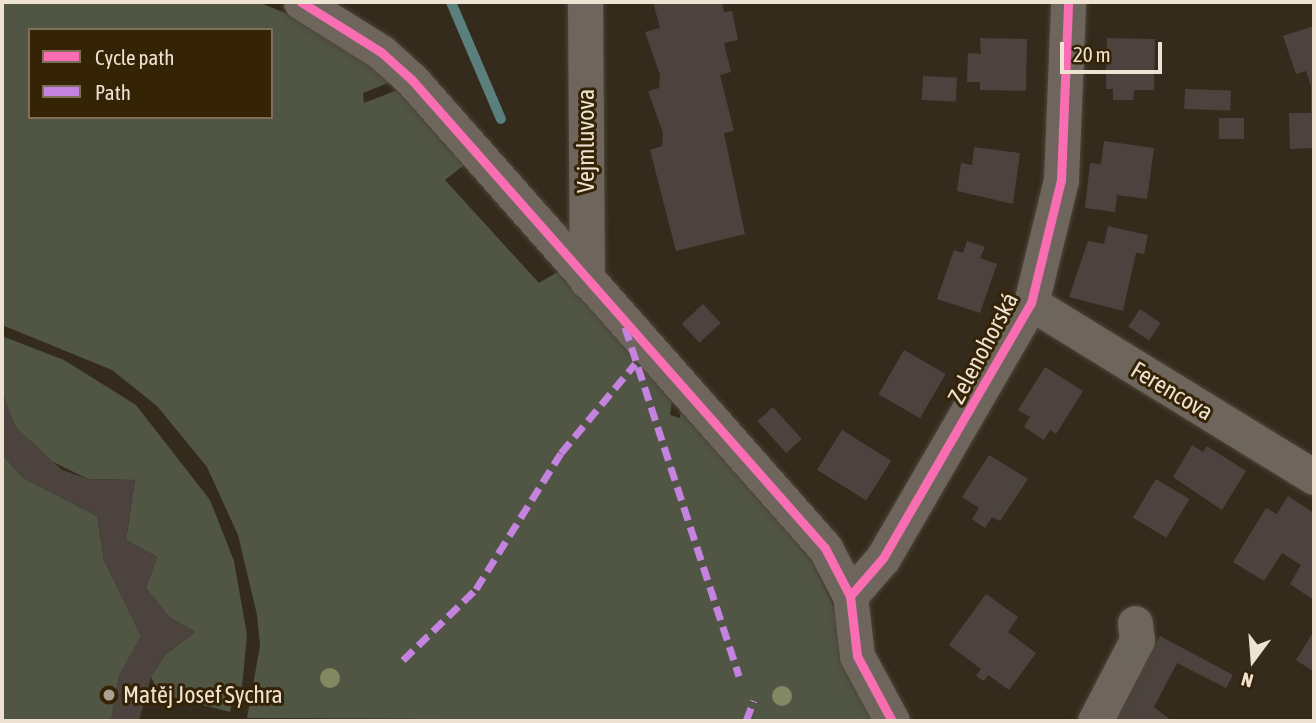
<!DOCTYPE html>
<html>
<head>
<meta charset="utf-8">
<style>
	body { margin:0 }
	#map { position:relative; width:1316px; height:723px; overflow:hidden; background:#342b1c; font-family:"Asap Condensed",sans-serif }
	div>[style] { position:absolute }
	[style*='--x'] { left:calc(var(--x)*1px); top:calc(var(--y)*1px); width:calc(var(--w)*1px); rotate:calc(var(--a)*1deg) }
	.green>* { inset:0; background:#515543 }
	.stream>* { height:10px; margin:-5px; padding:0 5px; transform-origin:5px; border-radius:5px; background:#5a7f7d }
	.building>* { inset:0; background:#4c433e; transform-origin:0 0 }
	.roads { filter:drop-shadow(0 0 2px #4e4539) drop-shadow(0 0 2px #4e4539) }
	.minor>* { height:35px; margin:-17.5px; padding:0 17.5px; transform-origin:17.5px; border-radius:17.5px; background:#6e665c }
	.quiet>* { height:7px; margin-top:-3.5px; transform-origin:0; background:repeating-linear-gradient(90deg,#c483df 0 14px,transparent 0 21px) }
	.cycleway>* { height:9px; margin:-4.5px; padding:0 4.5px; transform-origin:4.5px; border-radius:4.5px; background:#f96db3 }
	.trees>* { width:20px; height:20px; margin:-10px; border-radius:50%; background:#838762 }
	.dots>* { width:19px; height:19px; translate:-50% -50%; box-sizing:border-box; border:4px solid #352306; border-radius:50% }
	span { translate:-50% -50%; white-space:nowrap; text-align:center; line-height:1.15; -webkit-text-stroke:6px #352306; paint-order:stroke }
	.street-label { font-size:24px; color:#eee2d2 }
	.poi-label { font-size:24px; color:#eee2d2 }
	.left { translate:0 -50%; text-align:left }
	.frame { position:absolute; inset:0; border:4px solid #eee2d2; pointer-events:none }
	.legend { position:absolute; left:28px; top:28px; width:245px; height:91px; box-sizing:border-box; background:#352306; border:2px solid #7f6f58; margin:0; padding:9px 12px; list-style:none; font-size:21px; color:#eee2d2 }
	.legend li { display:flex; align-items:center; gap:14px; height:35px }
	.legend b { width:35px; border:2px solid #7f6f58 }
	.north { position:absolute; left:1218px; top:625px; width:70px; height:70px; -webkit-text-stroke:5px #352306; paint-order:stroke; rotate:196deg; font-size:19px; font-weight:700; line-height:28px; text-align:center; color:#eee2d2 }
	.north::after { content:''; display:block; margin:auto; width:24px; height:32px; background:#eee2d2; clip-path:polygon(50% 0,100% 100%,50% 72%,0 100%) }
	.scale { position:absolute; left:1060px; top:42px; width:102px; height:32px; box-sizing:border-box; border:4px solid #eee2d2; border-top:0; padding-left:9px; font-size:21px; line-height:24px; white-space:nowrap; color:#eee2d2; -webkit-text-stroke:5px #352306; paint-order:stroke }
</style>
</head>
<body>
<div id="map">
	<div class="green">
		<i style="clip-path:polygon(evenodd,2px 2px,258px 2px,330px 31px,398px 79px,363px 93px,364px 103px,400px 89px,468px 162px,445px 180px,539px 283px,559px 271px,673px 394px,670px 415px,680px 418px,682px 404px,804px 545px,832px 603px,843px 650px,873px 721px,247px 718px,260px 646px,257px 615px,238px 535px,207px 467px,157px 406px,112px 370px,2px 325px,2px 2px,30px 30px,271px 30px,271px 117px,30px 117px,30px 30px)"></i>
		<i style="clip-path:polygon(2px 336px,64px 360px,136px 405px,210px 500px,234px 561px,247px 635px,242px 687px,236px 686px,230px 712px,164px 695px,156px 687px,151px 677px,165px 655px,195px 632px,169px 617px,146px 588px,157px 557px,126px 540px,135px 480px,88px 479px,41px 456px,15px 426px,2px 394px)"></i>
		<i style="clip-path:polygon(2px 454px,23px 478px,97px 516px,104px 560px,141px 636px,119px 676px,111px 721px,2px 721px)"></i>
	</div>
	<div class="stream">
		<i style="--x:451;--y:2;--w:127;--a:66.9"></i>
	</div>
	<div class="building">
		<i style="clip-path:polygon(653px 2px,722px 2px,724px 12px,732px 11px,738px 40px,724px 43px,731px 72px,720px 75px,734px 131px,724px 133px,745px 234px,676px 251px,650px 150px,662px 146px,663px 133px,648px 91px,659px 88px,660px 75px,645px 32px,660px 28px)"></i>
		<i style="clip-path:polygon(1314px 26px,1314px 148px,1290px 149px,1289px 113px,1311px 113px,1311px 86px,1306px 71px,1296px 74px,1283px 36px)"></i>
		<i style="clip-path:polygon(980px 38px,1027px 39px,1026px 91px,980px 90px,980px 82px,967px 82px,968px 53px,981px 54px)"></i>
		<i style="clip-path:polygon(1107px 38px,1155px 39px,1154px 90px,1134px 90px,1133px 100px,1113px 100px,1113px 89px,1106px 89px)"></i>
		<i style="left:923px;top:76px;width:34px;height:24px;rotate:3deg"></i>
		<i style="left:1185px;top:89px;width:46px;height:20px;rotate:2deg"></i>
		<i style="left:1219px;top:118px;width:25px;height:21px"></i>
		<i style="clip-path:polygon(1104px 141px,1154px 148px,1147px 199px,1117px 195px,1115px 212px,1085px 208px,1090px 163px,1101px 164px)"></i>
		<i style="clip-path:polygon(974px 147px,1020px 153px,1013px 204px,957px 191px,961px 163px,972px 165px)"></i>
		<i style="clip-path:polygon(1108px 226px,1148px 235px,1144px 254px,1136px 253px,1123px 311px,1069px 297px,1088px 241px,1104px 244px)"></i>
		<i style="clip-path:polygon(967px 241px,985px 247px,980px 258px,997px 264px,980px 313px,937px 299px,954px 250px,963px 253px)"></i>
		<i style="left:703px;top:304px;width:26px;height:29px;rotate:47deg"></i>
		<i style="left:1140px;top:309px;width:25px;height:21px;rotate:34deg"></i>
		<i style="left:904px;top:350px;width:48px;height:51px;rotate:30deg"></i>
		<i style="clip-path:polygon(1045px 367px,1083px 391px,1056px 434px,1050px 430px,1044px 440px,1024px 427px,1030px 417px,1018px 410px)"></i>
		<i style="clip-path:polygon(2px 390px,15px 426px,62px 470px,88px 479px,135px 480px,126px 540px,157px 557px,146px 588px,169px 617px,195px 632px,165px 655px,151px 677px,139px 721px,111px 721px,119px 675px,141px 636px,104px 560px,97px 516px,23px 478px,2px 454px)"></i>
		<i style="left:773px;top:407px;width:43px;height:21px;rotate:48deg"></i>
		<i style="left:842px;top:430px;width:58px;height:47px;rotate:32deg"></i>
		<i style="clip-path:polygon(1192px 445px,1203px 452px,1207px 446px,1246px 471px,1222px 510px,1173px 477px)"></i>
		<i style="clip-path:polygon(989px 455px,1028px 479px,1000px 521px,992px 517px,985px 528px,972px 519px,979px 508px,962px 497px)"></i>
		<i style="left:1156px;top:479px;width:39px;height:45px;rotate:31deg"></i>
		<i style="clip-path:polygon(1288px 496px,1314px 513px,1312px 599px,1290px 584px,1301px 565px,1282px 553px,1264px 581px,1233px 562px,1266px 508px,1277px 514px)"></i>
		<i style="clip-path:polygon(986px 594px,1018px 617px,1008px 632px,1036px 653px,1009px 690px,988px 675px,984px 681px,976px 676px,981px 669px,949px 645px)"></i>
		<i style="clip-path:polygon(1314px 631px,1314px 669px,1313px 671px,1296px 660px)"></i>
		<i style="clip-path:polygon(1160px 636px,1233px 675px,1226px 688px,1177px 663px,1154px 707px,1172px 721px,1114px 721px)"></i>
	</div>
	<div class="roads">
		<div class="minor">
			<i style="--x:301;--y:2;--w:94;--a:32"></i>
			<i style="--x:381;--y:52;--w:42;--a:42.1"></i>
			<i style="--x:412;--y:80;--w:624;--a:48.57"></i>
			<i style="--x:825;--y:548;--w:54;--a:62.5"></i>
			<i style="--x:850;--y:596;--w:60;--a:83.3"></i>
			<i style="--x:857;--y:656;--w:74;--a:61.7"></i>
			<i style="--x:585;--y:2;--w:279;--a:89.6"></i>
			<i style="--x:1031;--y:303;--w:332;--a:31.6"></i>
			<i style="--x:850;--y:596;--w:50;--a:-49"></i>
			<i style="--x:883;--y:558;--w:295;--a:-59.9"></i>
			<i style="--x:1031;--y:303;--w:127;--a:-76.3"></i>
			<i style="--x:1061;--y:180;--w:178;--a:-87.7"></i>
			<i style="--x:1095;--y:721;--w:91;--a:-62.6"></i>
			<i style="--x:1137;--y:640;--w:17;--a:-97"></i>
		</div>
	</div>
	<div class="quiet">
		<i style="--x:625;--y:327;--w:367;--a:71.9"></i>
		<i style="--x:403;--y:660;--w:102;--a:-44.2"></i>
		<i style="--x:476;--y:589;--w:160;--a:-58"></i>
		<i style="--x:561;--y:453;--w:116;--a:-50.3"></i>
		<i style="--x:746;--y:721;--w:22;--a:-69"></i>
	</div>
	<div class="cycleway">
		<i style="--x:301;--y:2;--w:94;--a:32"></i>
		<i style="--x:381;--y:52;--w:42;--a:42.1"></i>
		<i style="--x:412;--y:80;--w:624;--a:48.57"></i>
		<i style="--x:825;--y:548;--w:54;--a:62.5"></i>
		<i style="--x:850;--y:596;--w:60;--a:83.3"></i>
		<i style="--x:857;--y:656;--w:74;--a:61.7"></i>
		<i style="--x:850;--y:596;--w:50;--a:-49"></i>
		<i style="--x:883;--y:558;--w:295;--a:-59.9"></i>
		<i style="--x:1031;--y:303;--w:127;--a:-76.3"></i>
		<i style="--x:1061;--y:180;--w:178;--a:-87.7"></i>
	</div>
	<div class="trees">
		<i style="left:330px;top:678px"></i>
		<i style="left:782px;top:696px"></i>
	</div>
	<div class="dots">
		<i style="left:109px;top:695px;background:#ada292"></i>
	</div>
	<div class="street-label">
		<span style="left:586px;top:141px;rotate:-90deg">Vejmluvova</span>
		<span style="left:983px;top:348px;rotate:-62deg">Zelenohorská</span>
		<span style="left:1172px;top:391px;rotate:31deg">Ferencova</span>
	</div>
	<div class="poi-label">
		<span class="left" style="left:123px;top:695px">Matěj Josef Sychra</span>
	</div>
	<div class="frame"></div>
	<ul class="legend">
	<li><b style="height:9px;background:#f96db3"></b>Cycle path</li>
	<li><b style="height:9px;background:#c483df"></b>Path</li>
	</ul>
	<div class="north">N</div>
	<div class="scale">20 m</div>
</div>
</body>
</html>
